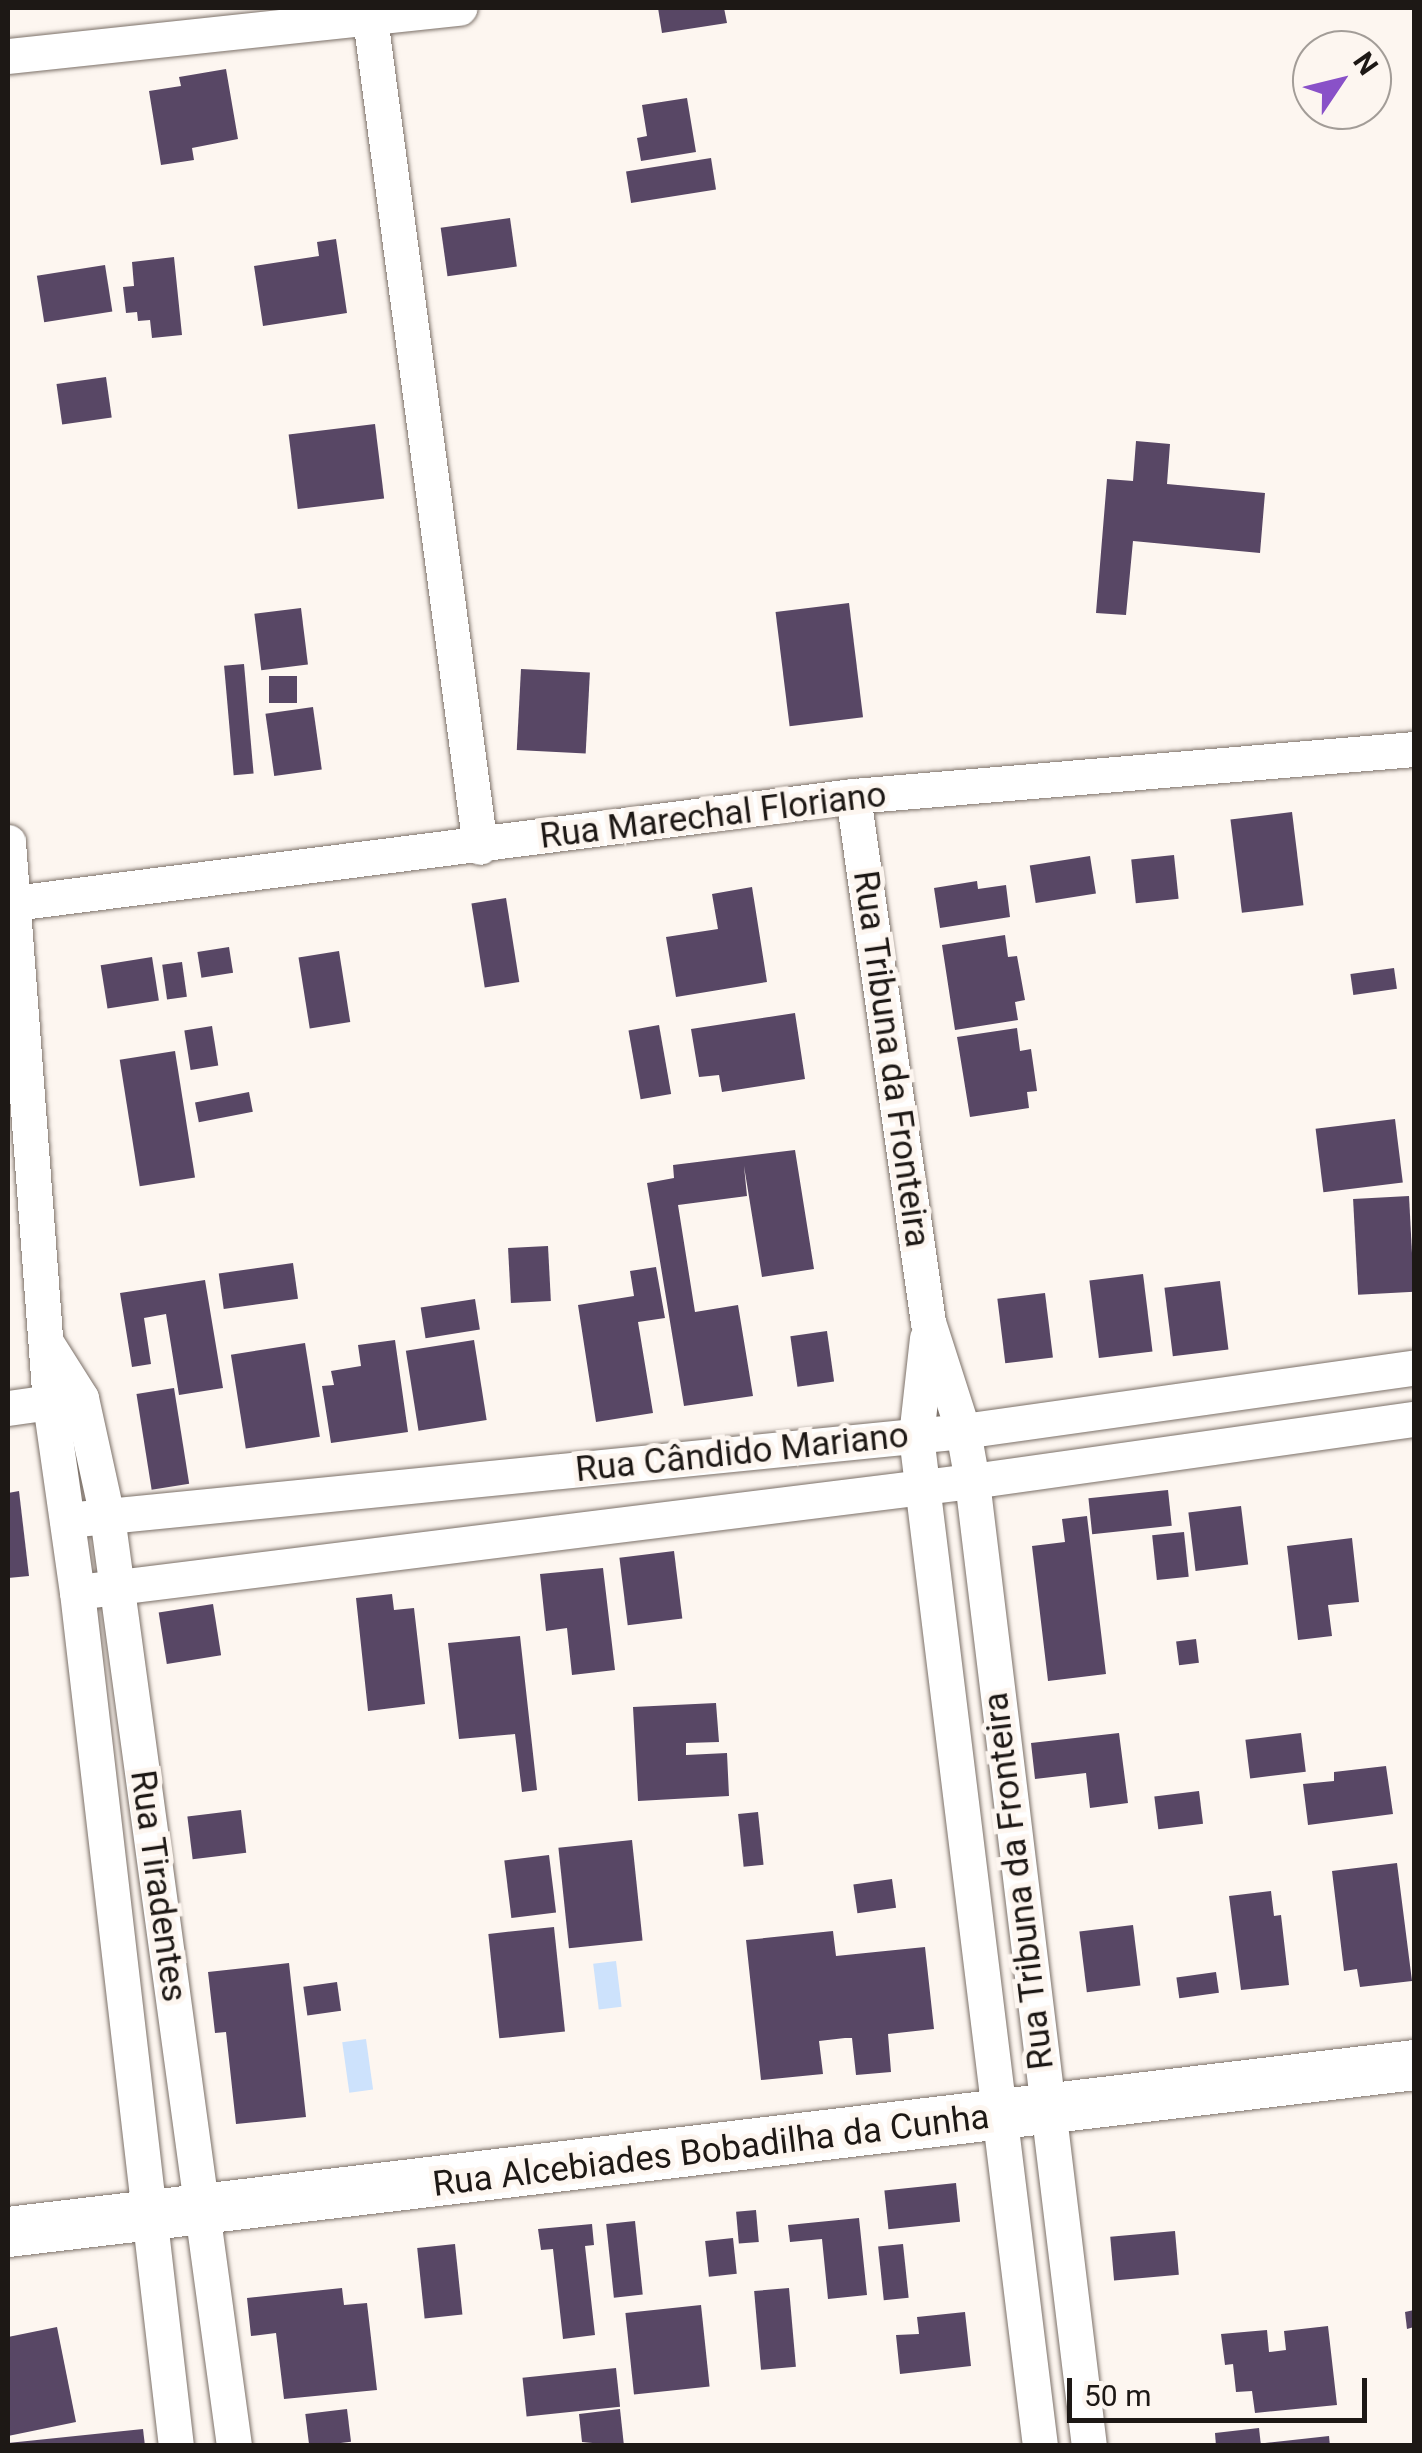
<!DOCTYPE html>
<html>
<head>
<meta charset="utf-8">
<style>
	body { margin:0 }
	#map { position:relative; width:1422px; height:2453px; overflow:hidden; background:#fdf6f0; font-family:Roboto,sans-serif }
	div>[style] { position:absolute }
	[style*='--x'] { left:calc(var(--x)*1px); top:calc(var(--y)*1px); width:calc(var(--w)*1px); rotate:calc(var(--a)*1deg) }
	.water>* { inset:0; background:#cde2fc; transform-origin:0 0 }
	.building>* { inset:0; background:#584765; transform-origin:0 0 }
	.roads { filter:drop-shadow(0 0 2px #7c7169) drop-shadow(0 0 2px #7c7169) }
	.street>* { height:35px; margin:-17.5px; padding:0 17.5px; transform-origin:17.5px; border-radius:17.5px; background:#fff }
	.secondary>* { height:50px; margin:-25px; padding:0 25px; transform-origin:25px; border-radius:25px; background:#fff }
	span { translate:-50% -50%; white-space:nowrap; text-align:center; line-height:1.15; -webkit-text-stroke:10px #fdf6f0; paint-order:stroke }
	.street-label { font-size:35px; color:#1d1815 }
	.frame { position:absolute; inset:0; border:10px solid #1d1815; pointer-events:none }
	.north { position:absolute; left:1292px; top:30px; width:100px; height:100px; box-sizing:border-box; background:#fdf6f0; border:2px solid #a39d98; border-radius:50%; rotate:55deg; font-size:28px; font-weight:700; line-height:40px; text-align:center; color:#1d1815 }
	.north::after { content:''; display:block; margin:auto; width:35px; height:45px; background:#8951c8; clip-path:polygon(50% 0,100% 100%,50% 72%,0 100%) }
	.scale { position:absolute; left:1067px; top:2378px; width:300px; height:45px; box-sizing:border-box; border:5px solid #1d1815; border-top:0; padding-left:12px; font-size:30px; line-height:35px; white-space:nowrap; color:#1d1815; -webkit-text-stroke:8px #fdf6f0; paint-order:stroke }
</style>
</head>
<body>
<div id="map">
	<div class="water">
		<i style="left:616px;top:1961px;width:46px;height:23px;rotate:83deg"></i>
		<i style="left:366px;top:2039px;width:51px;height:24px;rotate:82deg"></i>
	</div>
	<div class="building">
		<i style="clip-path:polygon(658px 8px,724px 8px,727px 23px,662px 33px)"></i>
		<i style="clip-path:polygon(226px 69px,238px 139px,192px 148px,194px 160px,161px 165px,149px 91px,181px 86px,179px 77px)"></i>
		<i style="clip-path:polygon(687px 98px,696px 152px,641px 161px,637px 138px,647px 136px,642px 105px)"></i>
		<i style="left:711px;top:158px;width:32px;height:86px;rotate:81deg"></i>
		<i style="left:510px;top:218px;width:49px;height:70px;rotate:82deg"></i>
		<i style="clip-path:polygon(336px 239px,347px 313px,263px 326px,254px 266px,319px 256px,317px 242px)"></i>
		<i style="clip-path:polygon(174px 257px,182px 335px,152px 338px,150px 320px,138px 321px,137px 312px,126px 313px,123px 287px,134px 286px,132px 262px)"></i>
		<i style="left:105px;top:265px;width:47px;height:69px;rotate:81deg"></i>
		<i style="left:106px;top:377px;width:41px;height:50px;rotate:82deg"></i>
		<i style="left:375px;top:424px;width:75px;height:87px;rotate:83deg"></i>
		<i style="clip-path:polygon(1136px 441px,1170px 444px,1167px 484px,1265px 493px,1260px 553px,1133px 541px,1126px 615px,1096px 613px,1107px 479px,1133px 481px)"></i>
		<i style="left:849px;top:603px;width:115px;height:74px;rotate:83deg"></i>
		<i style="left:301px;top:608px;width:57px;height:47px;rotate:83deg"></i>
		<i style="left:244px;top:664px;width:110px;height:20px;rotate:85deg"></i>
		<i style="left:521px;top:669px;width:69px;height:81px;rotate:3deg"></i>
		<i style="left:297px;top:676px;width:27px;height:28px;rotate:90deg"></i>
		<i style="left:313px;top:707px;width:63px;height:48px;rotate:82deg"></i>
		<i style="left:1292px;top:812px;width:94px;height:62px;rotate:83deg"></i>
		<i style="left:1174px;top:855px;width:44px;height:43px;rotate:84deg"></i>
		<i style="left:1090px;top:856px;width:38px;height:61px;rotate:81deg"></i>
		<i style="clip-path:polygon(977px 881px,978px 889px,1006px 885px,1010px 917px,940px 928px,934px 888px)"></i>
		<i style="clip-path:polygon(752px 887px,767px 982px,676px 997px,666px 937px,718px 929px,712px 894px)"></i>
		<i style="left:506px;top:898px;width:85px;height:35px;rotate:81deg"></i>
		<i style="clip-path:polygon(1005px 935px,1008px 957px,1017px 956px,1025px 1000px,1015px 1002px,1018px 1020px,955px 1030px,942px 945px)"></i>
		<i style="left:229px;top:947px;width:26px;height:32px;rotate:81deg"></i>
		<i style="left:339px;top:951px;width:72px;height:41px;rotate:81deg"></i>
		<i style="left:152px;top:957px;width:44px;height:52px;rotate:81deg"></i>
		<i style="left:182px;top:962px;width:35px;height:20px;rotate:82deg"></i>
		<i style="left:1394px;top:968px;width:21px;height:44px;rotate:82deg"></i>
		<i style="clip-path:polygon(795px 1013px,805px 1079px,722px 1092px,719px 1075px,699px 1077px,691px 1029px)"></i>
		<i style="left:659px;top:1025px;width:70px;height:31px;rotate:80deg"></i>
		<i style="left:212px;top:1026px;width:40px;height:28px;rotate:81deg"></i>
		<i style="clip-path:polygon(1017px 1028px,1020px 1051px,1031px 1049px,1037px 1091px,1027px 1092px,1029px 1108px,970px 1117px,957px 1037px)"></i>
		<i style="left:175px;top:1051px;width:128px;height:56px;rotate:81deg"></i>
		<i style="left:249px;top:1092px;width:20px;height:55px;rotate:79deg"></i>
		<i style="left:1395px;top:1119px;width:64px;height:80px;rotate:83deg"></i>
		<i style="clip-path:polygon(795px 1150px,814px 1269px,762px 1277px,744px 1166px,747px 1196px,678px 1205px,695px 1312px,738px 1305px,753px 1396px,684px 1406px,647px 1183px,674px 1178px,673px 1165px)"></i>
		<i style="left:1409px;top:1196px;width:96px;height:56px;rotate:87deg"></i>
		<i style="left:548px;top:1246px;width:55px;height:40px;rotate:87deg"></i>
		<i style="left:293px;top:1263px;width:36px;height:75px;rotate:82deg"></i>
		<i style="clip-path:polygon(656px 1267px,665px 1318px,638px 1322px,653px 1413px,596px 1422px,578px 1305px,634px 1296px,630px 1271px)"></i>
		<i style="left:1143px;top:1274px;width:78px;height:54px;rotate:83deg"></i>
		<i style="clip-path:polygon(205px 1280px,223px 1388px,179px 1395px,166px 1314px,144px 1318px,151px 1364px,132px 1367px,120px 1293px)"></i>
		<i style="left:1220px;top:1281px;width:69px;height:56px;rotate:83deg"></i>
		<i style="left:1045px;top:1293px;width:65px;height:48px;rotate:83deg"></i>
		<i style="left:475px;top:1299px;width:31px;height:55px;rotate:81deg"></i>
		<i style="left:827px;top:1331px;width:51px;height:37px;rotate:82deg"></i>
		<i style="clip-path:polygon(395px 1340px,408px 1432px,331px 1443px,322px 1386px,334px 1385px,331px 1371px,361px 1366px,358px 1345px)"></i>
		<i style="left:474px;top:1340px;width:81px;height:69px;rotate:81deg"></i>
		<i style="left:305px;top:1343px;width:95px;height:75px;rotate:81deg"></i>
		<i style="left:174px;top:1388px;width:97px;height:38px;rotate:81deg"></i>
		<i style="left:1168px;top:1490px;width:36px;height:80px;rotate:84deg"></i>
		<i style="clip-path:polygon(19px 1491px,29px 1576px,8px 1578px,8px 1493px)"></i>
		<i style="left:1241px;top:1506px;width:59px;height:53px;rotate:83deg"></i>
		<i style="clip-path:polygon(1087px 1516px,1106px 1674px,1048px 1681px,1032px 1546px,1065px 1542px,1062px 1519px)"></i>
		<i style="left:1184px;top:1532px;width:45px;height:32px;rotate:84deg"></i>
		<i style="clip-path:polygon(1352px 1538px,1359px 1602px,1328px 1605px,1332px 1636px,1298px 1640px,1287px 1546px)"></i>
		<i style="left:674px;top:1551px;width:68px;height:55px;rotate:83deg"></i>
		<i style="clip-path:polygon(603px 1568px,615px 1670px,572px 1675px,567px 1628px,546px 1631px,540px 1574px)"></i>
		<i style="clip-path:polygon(392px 1594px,394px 1610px,414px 1608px,425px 1704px,368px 1711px,356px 1598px)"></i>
		<i style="left:213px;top:1604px;width:52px;height:55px;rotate:81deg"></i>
		<i style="clip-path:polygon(520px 1636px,537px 1790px,522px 1792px,515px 1734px,459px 1739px,448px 1643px)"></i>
		<i style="left:1196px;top:1639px;width:24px;height:20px;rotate:83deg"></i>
		<i style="clip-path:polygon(716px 1703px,719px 1742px,686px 1743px,686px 1755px,727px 1753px,729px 1796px,638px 1801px,633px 1707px)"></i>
		<i style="clip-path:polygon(1119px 1733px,1128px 1803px,1090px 1808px,1086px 1773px,1035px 1779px,1031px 1743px)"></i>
		<i style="left:1301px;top:1733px;width:39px;height:56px;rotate:83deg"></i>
		<i style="clip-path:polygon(1386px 1766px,1393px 1814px,1308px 1825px,1303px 1784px,1334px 1781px,1334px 1772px)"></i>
		<i style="left:1199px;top:1791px;width:33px;height:45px;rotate:83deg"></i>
		<i style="left:241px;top:1810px;width:43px;height:54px;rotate:83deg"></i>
		<i style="left:758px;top:1812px;width:53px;height:20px;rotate:84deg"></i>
		<i style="left:632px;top:1840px;width:101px;height:74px;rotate:84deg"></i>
		<i style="left:549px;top:1855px;width:58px;height:45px;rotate:83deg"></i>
		<i style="clip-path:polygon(1397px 1863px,1412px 1981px,1360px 1987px,1357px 1969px,1344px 1971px,1332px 1871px)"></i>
		<i style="left:892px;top:1879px;width:29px;height:39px;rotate:82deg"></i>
		<i style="clip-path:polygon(1271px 1891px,1274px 1916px,1281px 1915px,1289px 1985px,1241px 1990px,1229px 1896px)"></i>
		<i style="left:1133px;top:1925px;width:61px;height:54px;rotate:83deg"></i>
		<i style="left:554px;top:1927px;width:105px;height:66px;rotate:84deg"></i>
		<i style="clip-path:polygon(833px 1931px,836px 1956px,925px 1947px,934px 2029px,888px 2034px,891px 2072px,856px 2075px,852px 2038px,845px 2038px,819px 2041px,823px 2074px,761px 2080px,746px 1940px)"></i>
		<i style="clip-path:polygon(289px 1963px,306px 2117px,236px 2124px,226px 2032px,215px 2033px,208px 1972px)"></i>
		<i style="left:1216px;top:1972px;width:21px;height:40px;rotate:82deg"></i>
		<i style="left:337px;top:1982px;width:29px;height:34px;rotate:82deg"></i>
		<i style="left:956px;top:2183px;width:39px;height:72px;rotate:84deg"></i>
		<i style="left:756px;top:2210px;width:32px;height:20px;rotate:85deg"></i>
		<i style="clip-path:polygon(859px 2218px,867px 2295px,828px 2299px,822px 2239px,790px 2242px,788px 2225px)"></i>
		<i style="left:635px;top:2221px;width:74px;height:29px;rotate:84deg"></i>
		<i style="clip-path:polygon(592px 2224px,594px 2245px,585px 2246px,595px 2335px,563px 2339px,553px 2249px,541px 2250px,538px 2229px)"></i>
		<i style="left:1175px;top:2231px;width:44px;height:65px;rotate:85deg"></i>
		<i style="left:733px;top:2238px;width:36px;height:28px;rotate:84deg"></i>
		<i style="left:455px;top:2244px;width:71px;height:38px;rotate:84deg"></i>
		<i style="left:903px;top:2244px;width:54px;height:25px;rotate:84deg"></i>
		<i style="clip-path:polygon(342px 2288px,344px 2305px,367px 2303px,377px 2390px,284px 2399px,276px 2333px,251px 2336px,247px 2298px)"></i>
		<i style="left:789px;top:2288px;width:79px;height:35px;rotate:85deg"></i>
		<i style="left:701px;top:2305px;width:82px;height:76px;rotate:84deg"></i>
		<i style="clip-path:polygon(1414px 2310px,1414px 2327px,1407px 2329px,1405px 2312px)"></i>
		<i style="clip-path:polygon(965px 2312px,971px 2366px,900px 2374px,896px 2335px,919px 2334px,917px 2317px)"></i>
		<i style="clip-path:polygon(1328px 2326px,1337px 2405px,1255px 2413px,1252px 2391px,1236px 2392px,1233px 2364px,1225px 2365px,1221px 2334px,1267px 2330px,1269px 2352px,1286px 2350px,1284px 2331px)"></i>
		<i style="clip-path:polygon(57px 2327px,76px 2422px,8px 2436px,8px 2337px)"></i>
		<i style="left:616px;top:2368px;width:39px;height:94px;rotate:84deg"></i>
		<i style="left:347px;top:2409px;width:33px;height:42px;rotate:83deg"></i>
		<i style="clip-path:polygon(620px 2409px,624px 2446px,582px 2442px,579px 2414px)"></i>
		<i style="clip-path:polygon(1259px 2428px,1261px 2446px,1216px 2446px,1215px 2433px)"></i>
		<i style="clip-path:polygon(143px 2429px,145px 2446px,8px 2446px,8px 2443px)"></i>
		<i style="clip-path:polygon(1329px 2436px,1330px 2446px,1265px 2446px,1265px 2443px)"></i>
	</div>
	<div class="roads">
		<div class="street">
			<i style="--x:370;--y:18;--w:836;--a:82.44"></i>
			<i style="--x:8;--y:56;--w:454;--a:-6.1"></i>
			<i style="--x:853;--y:796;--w:531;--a:81.89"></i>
			<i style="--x:928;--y:1322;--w:114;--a:72.2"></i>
			<i style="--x:963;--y:1431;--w:51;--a:79.8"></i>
			<i style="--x:972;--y:1481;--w:972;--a:83.09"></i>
			<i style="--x:8;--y:842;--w:563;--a:85.72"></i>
			<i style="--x:50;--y:1403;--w:191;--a:81.9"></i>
			<i style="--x:77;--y:1592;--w:860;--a:83.39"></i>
			<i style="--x:14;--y:903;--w:846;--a:-7.27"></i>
			<i style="--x:853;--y:796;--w:563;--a:-4.79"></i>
			<i style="--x:927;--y:1338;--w:99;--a:96.4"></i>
			<i style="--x:916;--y:1436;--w:1018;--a:83"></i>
			<i style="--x:47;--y:1344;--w:64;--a:57.8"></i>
			<i style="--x:81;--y:1398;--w:121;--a:77.6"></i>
			<i style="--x:107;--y:1516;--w:939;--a:82.22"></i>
			<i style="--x:8;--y:1408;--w:64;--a:-8.1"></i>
			<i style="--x:67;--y:1520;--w:900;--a:-5.67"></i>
			<i style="--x:963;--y:1431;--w:455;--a:-8"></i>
			<i style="--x:77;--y:1592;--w:902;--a:-7.07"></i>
			<i style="--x:972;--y:1481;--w:446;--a:-8"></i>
		</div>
		<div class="secondary">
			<i style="--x:8;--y:2232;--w:1416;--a:-6.77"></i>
		</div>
	</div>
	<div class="street-label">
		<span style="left:713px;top:816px;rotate:-7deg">Rua Marechal Floriano</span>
		<span style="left:891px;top:1059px;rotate:82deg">Rua Tribuna da Fronteira</span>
		<span style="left:742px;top:1453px;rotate:-6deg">Rua Cândido Mariano</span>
		<span style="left:1019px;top:1881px;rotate:-97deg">Rua Tribuna da Fronteira</span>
		<span style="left:158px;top:1886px;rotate:82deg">Rua Tiradentes</span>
		<span style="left:711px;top:2151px;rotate:-7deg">Rua Alcebiades Bobadilha da Cunha</span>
	</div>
	<div class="frame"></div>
	<div class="north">N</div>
	<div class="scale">50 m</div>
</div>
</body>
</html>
